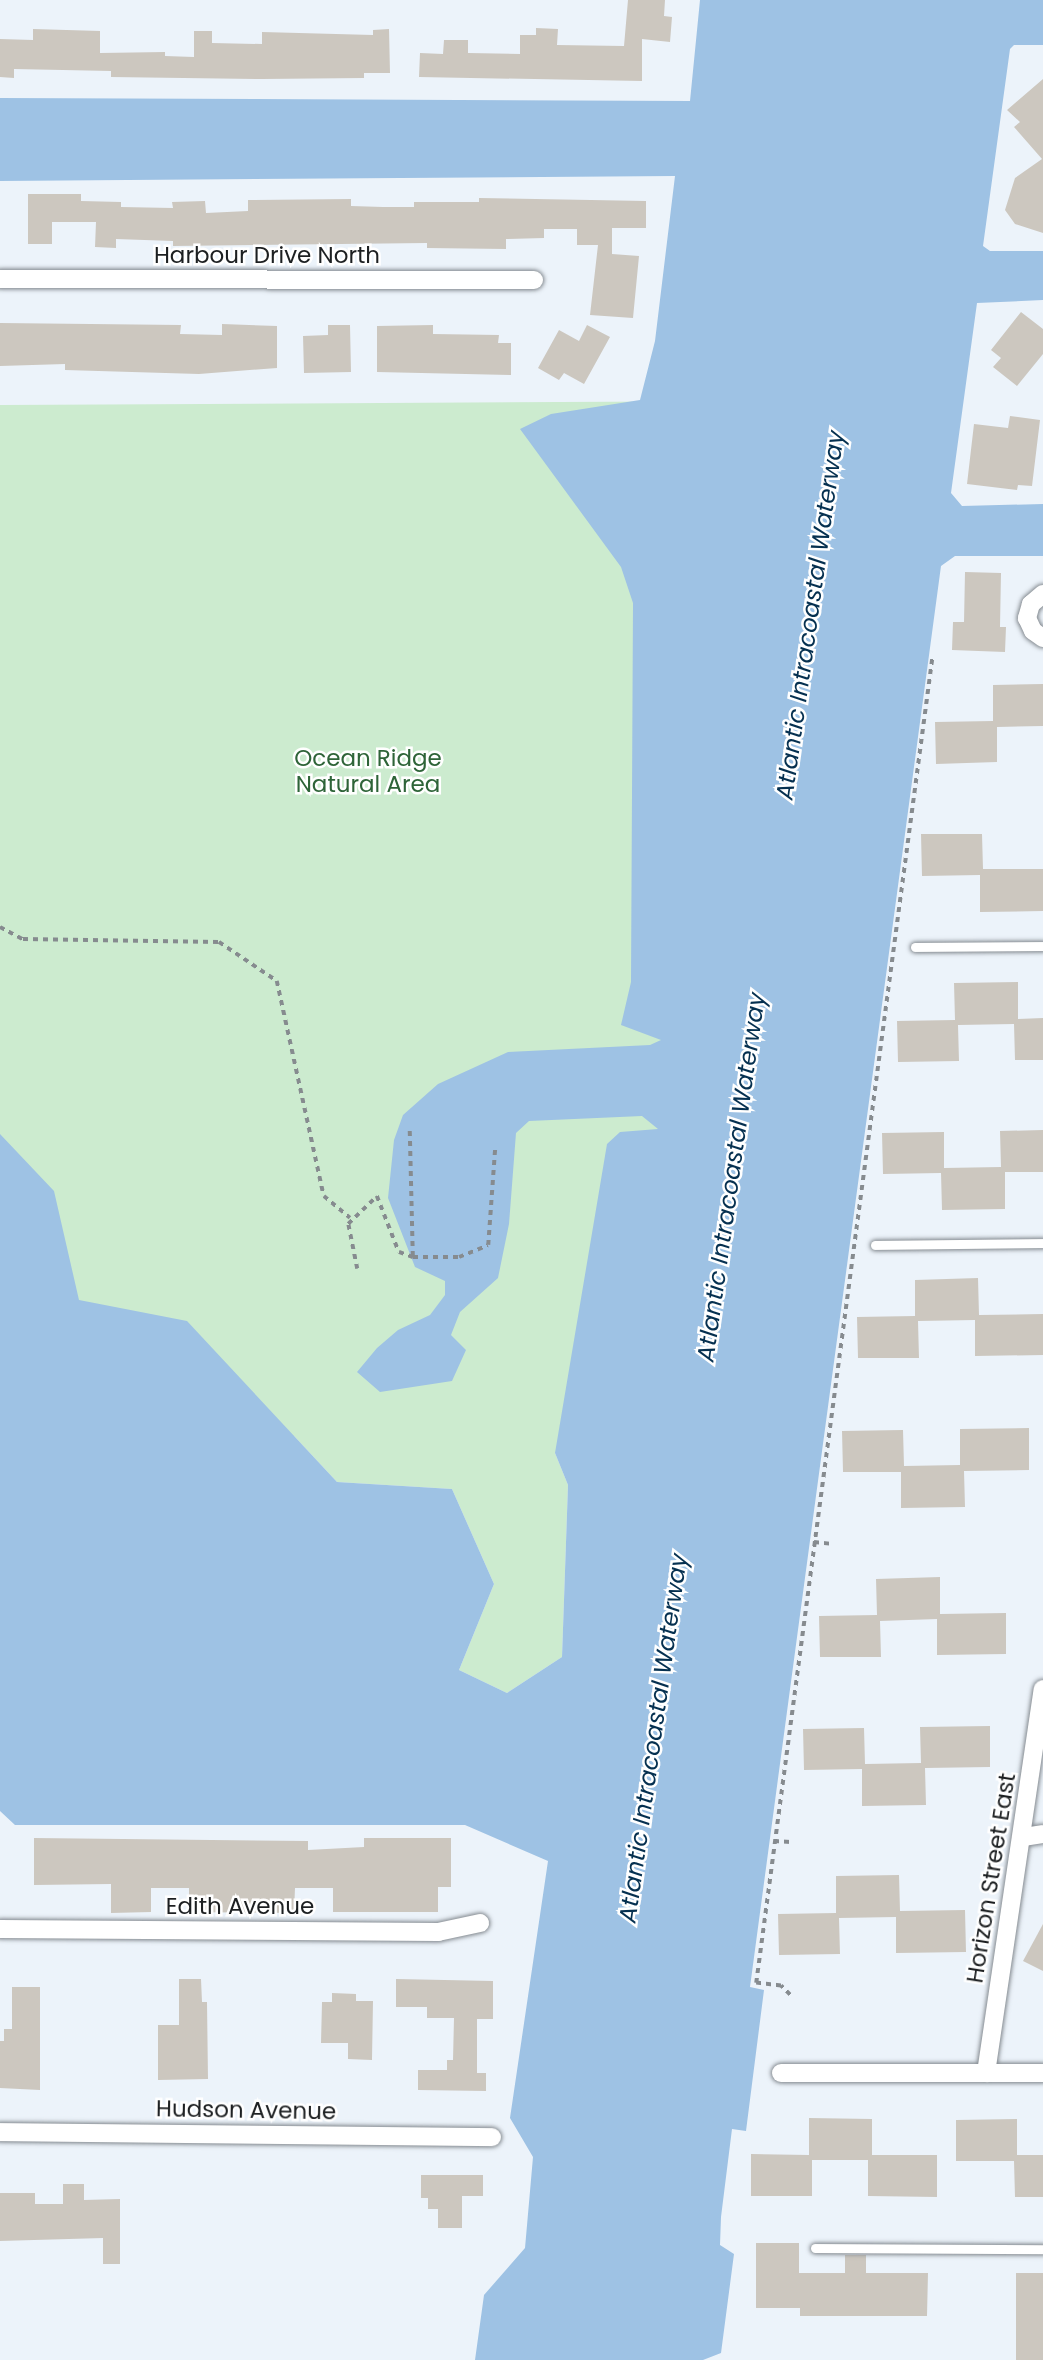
<!DOCTYPE html>
<html>
<head>
<meta charset="utf-8">
<style>
	body { margin:0 }
	#map { position:relative; width:1043px; height:2360px; overflow:hidden; background:#ecf3fa; font-family:Poppins,sans-serif }
	div>[style] { position:absolute }
	[style*='--x'] { left:calc(var(--x)*1px); top:calc(var(--y)*1px); width:calc(var(--w)*1px); rotate:calc(var(--a)*1deg) }
	.green>* { inset:0; background:#ccebcf }
	.water>* { inset:0; background:#9ec2e4 }
	.building>* { inset:0; background:#ccc7bf; transform-origin:0 0 }
	.path>* { height:3.5px; margin-top:-1.75px; transform-origin:0; background:repeating-linear-gradient(90deg,#868b8f 0 5px,transparent 0 10px) }
	.roads { filter:drop-shadow(0 0 2px #858b91) drop-shadow(0 0 2px #858b91) }
	.service>* { height:9px; margin:-4.5px; padding:0 4.5px; transform-origin:4.5px; border-radius:4.5px; background:#fff }
	.minor>* { height:18px; margin:-9px; padding:0 9px; transform-origin:9px; border-radius:9px; background:#fff }
	span { translate:-50% -50%; white-space:nowrap; text-align:center; line-height:1.15; -webkit-text-stroke:5px #fff; paint-order:stroke }
	.street-label { font-size:23px; color:#1c1f21 }
	.park-label { font-size:23px; color:#2e6438 }
	.water-label { font-size:24px; color:#053050; font-style:italic }
</style>
</head>
<body>
<div id="map">
	<div class="green">
		<i style="clip-path:polygon(773px 401px,674px 1434px,555px 1453px,568px 1485px,562px 1657px,507px 1693px,459px 1670px,494px 1584px,452px 1489px,337px 1482px,294px 1436px,0 1438px,0 405px)"></i>
	</div>
	<div class="water">
		<i style="clip-path:polygon(700px 0,1043px 0,1043px 45px,1014px 45px,1010px 49px,983px 246px,990px 251px,1043px 251px,1043px 300px,977px 303px,951px 493px,962px 506px,1043px 504px,1043px 556px,955px 556px,941px 566px,750px 1987px,764px 1990px,746px 2131px,732px 2129px,721px 2217px,720px 2245px,734px 2254px,721px 2353px,703px 2360px,475px 2360px,484px 2295px,525px 2248px,533px 2157px,510px 2118px,548px 1861px,465px 1825px,15px 1825px,0 1811px,0 1134px,54px 1191px,79px 1300px,187px 1321px,337px 1482px,452px 1489px,494px 1584px,459px 1670px,507px 1693px,562px 1657px,568px 1485px,555px 1453px,607px 1144px,620px 1132px,658px 1129px,642px 1116px,529px 1121px,516px 1133px,509px 1224px,498px 1278px,460px 1312px,451px 1335px,466px 1350px,452px 1381px,380px 1392px,357px 1372px,377px 1348px,398px 1330px,430px 1315px,445px 1295px,445px 1281px,415px 1267px,388px 1198px,394px 1140px,403px 1115px,438px 1084px,508px 1052px,650px 1045px,661px 1040px,621px 1025px,631px 982px,633px 603px,621px 567px,520px 429px,551px 414px,640px 400px,655px 341px,675px 176px,0 181px,0 98px,690px 101px)"></i>
	</div>
	<div class="building">
		<i style="clip-path:polygon(628px 0,665px 0,664px 16px,672px 17px,670px 42px,642px 39px,642px 81px,419px 77px,420px 53px,443px 54px,444px 40px,468px 40px,468px 53px,520px 54px,520px 35px,536px 35px,536px 28px,558px 29px,557px 45px,624px 46px)"></i>
		<i style="clip-path:polygon(33px 29px,100px 31px,100px 53px,165px 52px,165px 56px,194px 57px,194px 31px,212px 31px,212px 43px,262px 44px,262px 32px,373px 35px,373px 30px,389px 29px,390px 73px,364px 73px,364px 78px,262px 79px,111px 77px,111px 71px,14px 69px,14px 78px,0 77px,0 39px,33px 40px)"></i>
		<i style="clip-path:polygon(1043px 79px,1043px 233px,1015px 224px,1005px 210px,1015px 178px,1042px 159px,1014px 127px,1020px 122px,1007px 110px)"></i>
		<i style="clip-path:polygon(28px 194px,81px 194px,81px 201px,121px 202px,121px 207px,173px 208px,172px 202px,205px 201px,206px 213px,248px 211px,248px 200px,351px 199px,351px 206px,383px 207px,414px 207px,414px 202px,479px 202px,479px 198px,646px 201px,646px 228px,612px 228px,612px 254px,639px 256px,633px 318px,590px 315px,598px 245px,577px 245px,577px 229px,544px 229px,544px 238px,506px 239px,506px 249px,427px 248px,427px 243px,173px 246px,173px 241px,116px 239px,116px 248px,95px 247px,96px 222px,52px 222px,52px 244px,28px 244px)"></i>
		<i style="clip-path:polygon(1021px 312px,1043px 329px,1043px 354px,1017px 386px,993px 367px,1001px 358px,991px 350px)"></i>
		<i style="clip-path:polygon(0 323px,181px 325px,180px 334px,222px 335px,222px 324px,277px 326px,277px 368px,199px 374px,65px 370px,65px 364px,0 366px)"></i>
		<i style="clip-path:polygon(328px 325px,350px 325px,351px 372px,304px 373px,303px 336px,328px 335px)"></i>
		<i style="clip-path:polygon(433px 325px,433px 334px,499px 335px,498px 343px,511px 343px,511px 375px,377px 372px,377px 326px)"></i>
		<i style="clip-path:polygon(587px 325px,610px 337px,584px 384px,564px 373px,559px 380px,538px 368px,559px 330px,579px 341px)"></i>
		<i style="clip-path:polygon(1010px 416px,1040px 420px,1032px 486px,1018px 485px,1017px 490px,967px 484px,974px 424px,1008px 428px)"></i>
		<i style="clip-path:polygon(965px 572px,1001px 573px,1000px 627px,1006px 627px,1005px 652px,952px 650px,953px 622px,964px 622px)"></i>
		<i style="clip-path:polygon(1043px 684px,1043px 726px,997px 727px,997px 762px,936px 764px,935px 722px,993px 721px,993px 685px)"></i>
		<i style="clip-path:polygon(921px 834px,982px 834px,983px 869px,1043px 869px,1043px 911px,980px 912px,980px 875px,922px 876px)"></i>
		<i style="clip-path:polygon(1018px 982px,1018px 1019px,1043px 1018px,1043px 1060px,1015px 1060px,1014px 1024px,958px 1025px,959px 1061px,898px 1062px,897px 1021px,955px 1020px,954px 983px)"></i>
		<i style="clip-path:polygon(1043px 1130px,1043px 1172px,1005px 1172px,1005px 1209px,942px 1210px,941px 1173px,883px 1174px,882px 1133px,944px 1132px,944px 1168px,1001px 1167px,1000px 1131px)"></i>
		<i style="clip-path:polygon(978px 1278px,979px 1315px,1043px 1314px,1043px 1355px,975px 1356px,975px 1320px,918px 1321px,919px 1358px,858px 1358px,857px 1317px,915px 1316px,915px 1280px)"></i>
		<i style="clip-path:polygon(1029px 1428px,1029px 1470px,964px 1471px,965px 1507px,901px 1508px,901px 1472px,843px 1472px,842px 1431px,903px 1430px,904px 1466px,960px 1465px,960px 1429px)"></i>
		<i style="clip-path:polygon(940px 1577px,940px 1614px,1006px 1613px,1006px 1654px,937px 1655px,937px 1619px,880px 1621px,881px 1657px,820px 1657px,819px 1616px,877px 1615px,876px 1579px)"></i>
		<i style="clip-path:polygon(990px 1726px,990px 1767px,925px 1768px,926px 1805px,862px 1806px,862px 1769px,804px 1770px,803px 1729px,864px 1728px,865px 1764px,921px 1763px,920px 1727px)"></i>
		<i style="clip-path:polygon(34px 1838px,308px 1841px,308px 1850px,364px 1847px,364px 1838px,451px 1838px,451px 1887px,438px 1887px,438px 1912px,333px 1912px,333px 1888px,295px 1888px,294px 1913px,189px 1912px,189px 1888px,151px 1888px,151px 1912px,111px 1913px,111px 1884px,34px 1885px)"></i>
		<i style="clip-path:polygon(899px 1875px,900px 1911px,965px 1910px,966px 1952px,896px 1953px,896px 1917px,839px 1918px,840px 1954px,779px 1955px,778px 1914px,836px 1913px,836px 1876px)"></i>
		<i style="clip-path:polygon(1043px 1924px,1043px 1971px,1023px 1961px)"></i>
		<i style="clip-path:polygon(179px 1979px,201px 1979px,202px 2002px,207px 2002px,208px 2079px,158px 2080px,158px 2025px,179px 2025px)"></i>
		<i style="clip-path:polygon(396px 1979px,493px 1981px,493px 2019px,477px 2019px,477px 2073px,486px 2073px,486px 2091px,418px 2090px,418px 2070px,447px 2070px,447px 2060px,453px 2060px,454px 2018px,427px 2018px,427px 2007px,396px 2007px)"></i>
		<i style="clip-path:polygon(12px 1987px,40px 1987px,40px 2090px,0 2088px,0 2041px,4px 2041px,4px 2029px,12px 2029px)"></i>
		<i style="clip-path:polygon(332px 1993px,356px 1994px,356px 2001px,373px 2001px,372px 2060px,348px 2059px,348px 2043px,321px 2043px,322px 2002px,332px 2002px)"></i>
		<i style="clip-path:polygon(809px 2118px,872px 2119px,872px 2155px,937px 2155px,937px 2197px,868px 2196px,868px 2160px,812px 2160px,812px 2196px,751px 2196px,751px 2154px,809px 2155px)"></i>
		<i style="clip-path:polygon(1017px 2119px,1017px 2155px,1043px 2155px,1043px 2197px,1015px 2197px,1014px 2161px,956px 2161px,956px 2120px)"></i>
		<i style="clip-path:polygon(421px 2175px,483px 2175px,483px 2196px,462px 2196px,462px 2228px,438px 2228px,438px 2209px,428px 2209px,428px 2198px,421px 2198px)"></i>
		<i style="clip-path:polygon(63px 2184px,84px 2184px,84px 2200px,120px 2199px,120px 2264px,103px 2264px,103px 2238px,0 2241px,0 2193px,35px 2193px,35px 2204px,63px 2204px)"></i>
		<i style="clip-path:polygon(756px 2243px,799px 2243px,799px 2273px,845px 2273px,845px 2255px,866px 2255px,866px 2273px,928px 2273px,927px 2316px,800px 2316px,800px 2308px,756px 2308px)"></i>
		<i style="left:1043px;top:2273px;width:87px;height:27px;rotate:90deg"></i>
	</div>
	<div class="path">
		<i style="--x:0;--y:927;--w:26;--a:28"></i>
		<i style="--x:23;--y:939;--w:196;--a:0.9"></i>
		<i style="--x:219;--y:942;--w:70;--a:33.9"></i>
		<i style="--x:277;--y:981;--w:220;--a:77.7"></i>
		<i style="--x:324;--y:1196;--w:34;--a:40"></i>
		<i style="--x:410;--y:1131;--w:126;--a:88.6"></i>
		<i style="--x:413;--y:1257;--w:46;--a:0"></i>
		<i style="--x:459;--y:1257;--w:31;--a:-22"></i>
		<i style="--x:488;--y:1245;--w:98;--a:-85.9"></i>
		<i style="--x:357;--y:1269;--w:46;--a:-101.3"></i>
		<i style="--x:348;--y:1224;--w:40;--a:-44"></i>
		<i style="--x:377;--y:1196;--w:60;--a:68.6"></i>
		<i style="--x:399;--y:1252;--w:15;--a:20"></i>
		<i style="--x:814;--y:1542;--w:18;--a:6"></i>
		<i style="--x:774;--y:1841;--w:17;--a:3"></i>
		<i style="--x:790;--y:1995;--w:13;--a:-135"></i>
		<i style="--x:781;--y:1986;--w:25;--a:-173"></i>
		<i style="--x:756;--y:1983;--w:1337;--a:-82.43"></i>
	</div>
	<div class="roads">
		<div class="service">
			<i style="--x:915;--y:947;--w:128;--a:-0.4"></i>
			<i style="--x:875;--y:1245;--w:168;--a:-0.7"></i>
			<i style="--x:815;--y:2248;--w:228;--a:0.3"></i>
		</div>
		<div class="minor">
			<i style="--x:0;--y:279;--w:534;--a:0.11"></i>
			<i style="--x:1043;--y:594;--w:16;--a:140"></i>
			<i style="--x:1031;--y:604;--w:15;--a:106"></i>
			<i style="--x:1027;--y:618;--w:14;--a:65"></i>
			<i style="--x:1033;--y:631;--w:12;--a:35"></i>
			<i style="--x:1024;--y:1837;--w:19;--a:-9"></i>
			<i style="--x:0;--y:1929;--w:438;--a:0.4"></i>
			<i style="--x:438;--y:1932;--w:43;--a:-12.1"></i>
			<i style="--x:781;--y:2073;--w:262;--a:0"></i>
			<i style="--x:986;--y:2073;--w:388;--a:-81.6"></i>
			<i style="--x:0;--y:2132;--w:492;--a:0.6"></i>
		</div>
	</div>
	<div class="street-label">
		<span style="left:267px;top:255px">Harbour Drive North</span>
		<span style="left:991px;top:1878px;rotate:-81deg">Horizon Street East</span>
		<span style="left:240px;top:1906px">Edith Avenue</span>
		<span style="left:246px;top:2110px;rotate:1deg">Hudson Avenue</span>
	</div>
	<div class="park-label">
		<span style="left:368px;top:771px">Ocean Ridge<br>Natural Area</span>
	</div>
	<div class="water-label">
		<span style="left:810px;top:615px;rotate:-82deg">Atlantic Intracoastal Waterway</span>
		<span style="left:731px;top:1177px;rotate:-82deg">Atlantic Intracoastal Waterway</span>
		<span style="left:653px;top:1738px;rotate:-82deg">Atlantic Intracoastal Waterway</span>
	</div>
</div>
</body>
</html>
